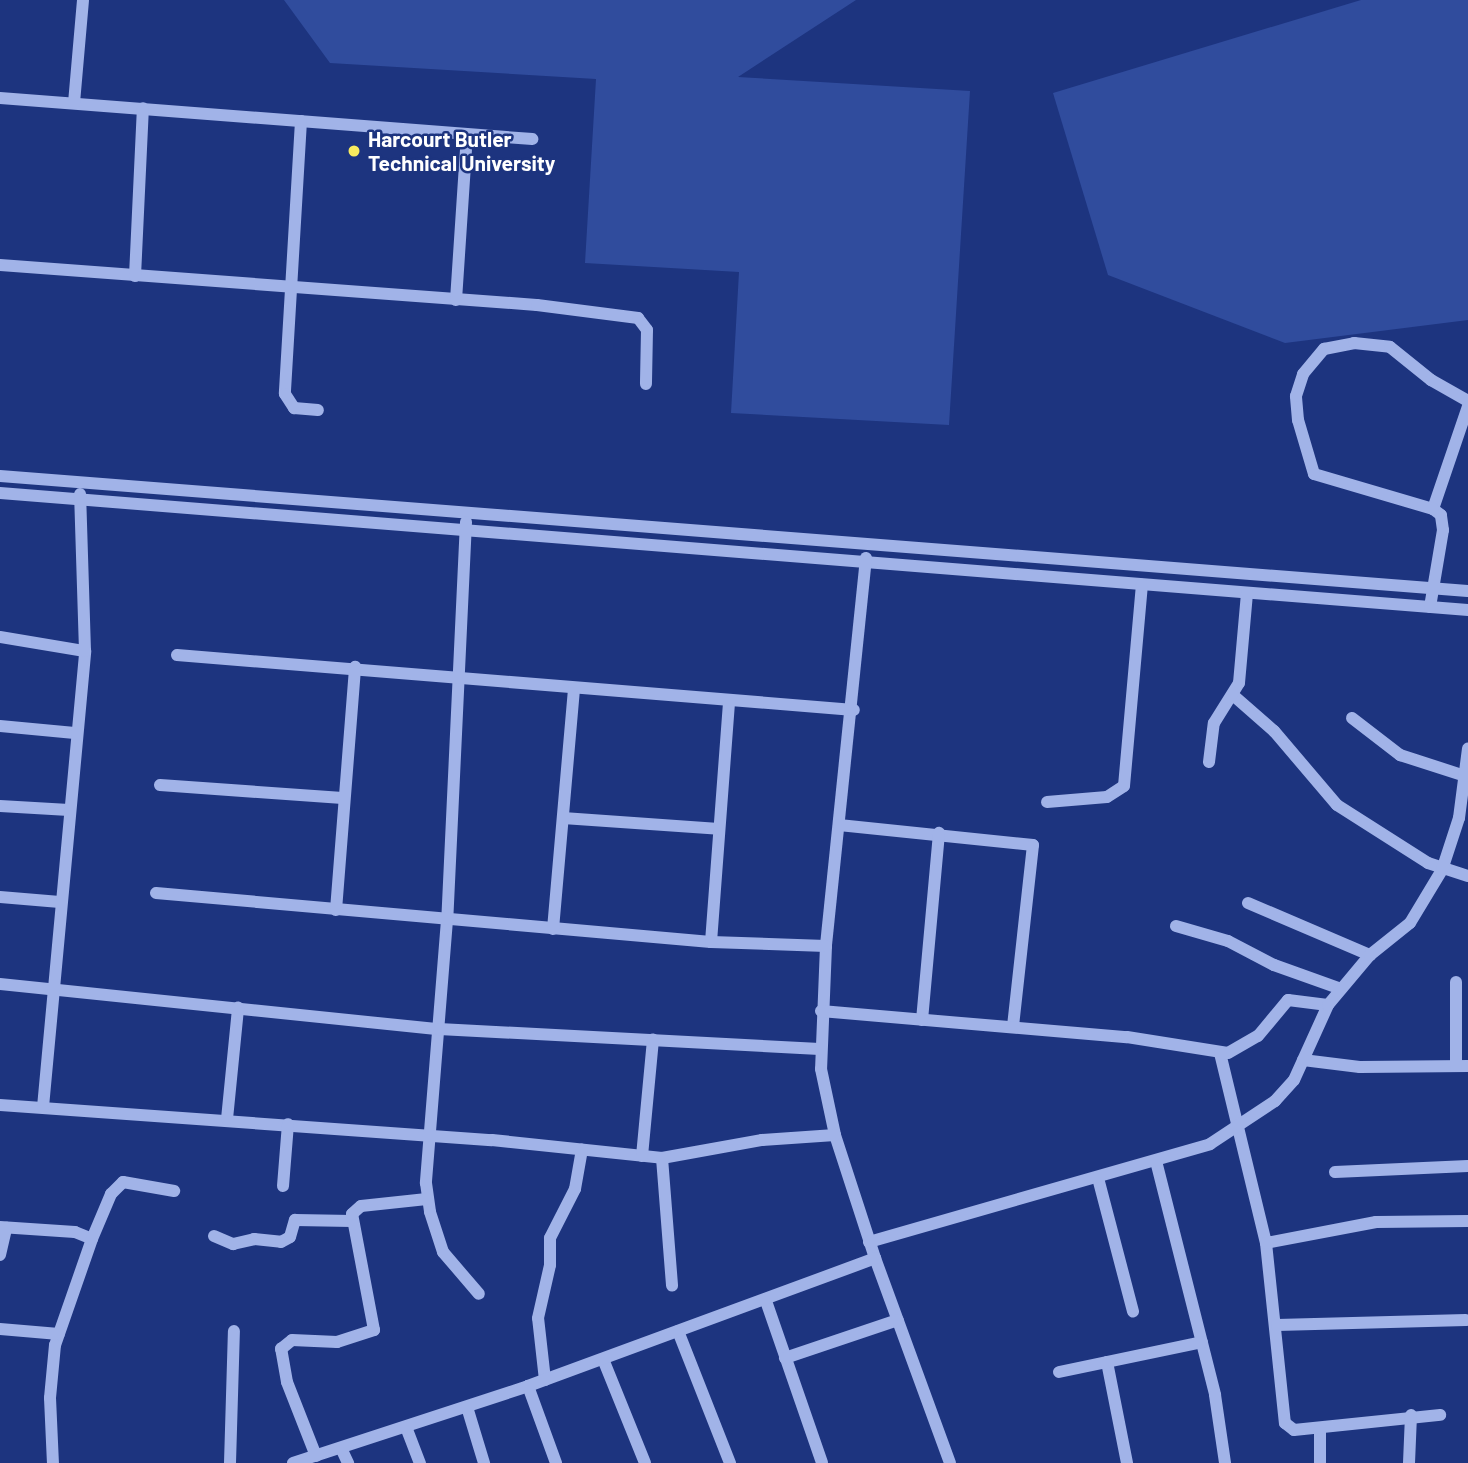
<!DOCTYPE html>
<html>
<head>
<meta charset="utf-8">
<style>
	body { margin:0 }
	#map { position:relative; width:1468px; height:1463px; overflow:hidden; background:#1d347f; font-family:Barlow,sans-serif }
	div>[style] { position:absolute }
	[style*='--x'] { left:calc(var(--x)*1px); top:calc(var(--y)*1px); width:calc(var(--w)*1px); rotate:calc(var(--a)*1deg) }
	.green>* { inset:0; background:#304c9d }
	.minor>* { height:12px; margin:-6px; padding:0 6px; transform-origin:6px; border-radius:6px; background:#a1b3e8 }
	.dots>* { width:19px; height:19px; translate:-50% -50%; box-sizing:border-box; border:4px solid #1d347f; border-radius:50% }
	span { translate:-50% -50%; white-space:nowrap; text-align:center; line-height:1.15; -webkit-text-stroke:5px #1d347f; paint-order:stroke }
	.poi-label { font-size:21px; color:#fff; font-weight:700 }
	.left { translate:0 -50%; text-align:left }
</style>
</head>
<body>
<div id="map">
	<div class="green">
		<i style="clip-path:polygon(284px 0,856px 0,738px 77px,970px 91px,949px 425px,731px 413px,739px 272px,585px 263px,596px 79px,330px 63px)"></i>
		<i style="clip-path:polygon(1361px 0,1468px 0,1468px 320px,1285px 343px,1108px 275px,1053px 93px)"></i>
	</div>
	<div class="minor">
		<i style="--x:0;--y:98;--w:534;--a:4.41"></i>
		<i style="--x:74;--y:103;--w:103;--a:-85"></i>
		<i style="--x:301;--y:121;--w:273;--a:93.4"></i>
		<i style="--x:285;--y:394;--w:17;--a:57"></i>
		<i style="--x:294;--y:408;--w:24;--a:5"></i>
		<i style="--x:0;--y:265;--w:538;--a:4.26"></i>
		<i style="--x:537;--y:305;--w:102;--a:7.3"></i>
		<i style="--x:638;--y:318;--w:15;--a:53"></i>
		<i style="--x:647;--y:330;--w:54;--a:91.1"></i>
		<i style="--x:135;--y:276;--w:168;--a:-87.3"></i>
		<i style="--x:456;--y:300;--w:166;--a:-86.2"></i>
		<i style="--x:0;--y:476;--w:1472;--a:4.48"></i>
		<i style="--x:0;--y:493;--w:1473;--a:4.56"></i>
		<i style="--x:1433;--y:509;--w:109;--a:-71.2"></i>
		<i style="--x:466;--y:522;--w:398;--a:92.7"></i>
		<i style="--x:447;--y:920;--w:264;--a:94.6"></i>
		<i style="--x:426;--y:1183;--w:29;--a:82"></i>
		<i style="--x:430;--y:1212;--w:42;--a:72"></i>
		<i style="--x:443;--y:1252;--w:55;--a:49.4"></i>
		<i style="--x:866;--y:558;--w:390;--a:95.9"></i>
		<i style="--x:826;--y:946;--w:123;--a:92.3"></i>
		<i style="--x:821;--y:1069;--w:67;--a:78"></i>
		<i style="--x:835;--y:1135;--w:129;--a:72"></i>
		<i style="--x:875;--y:1258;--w:218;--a:69.9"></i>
		<i style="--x:1430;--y:607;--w:78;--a:-80.4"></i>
		<i style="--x:1443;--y:530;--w:15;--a:-98"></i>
		<i style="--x:1441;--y:515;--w:10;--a:-143"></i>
		<i style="--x:1433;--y:509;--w:124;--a:-163.6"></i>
		<i style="--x:1314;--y:474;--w:56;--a:-106.5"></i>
		<i style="--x:1298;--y:420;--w:24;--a:-95"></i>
		<i style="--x:1296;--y:396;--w:23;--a:-72"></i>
		<i style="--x:1303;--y:374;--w:33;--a:-50"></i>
		<i style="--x:1324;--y:349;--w:31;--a:-11"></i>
		<i style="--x:1354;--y:343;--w:36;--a:6"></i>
		<i style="--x:1390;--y:347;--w:53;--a:38.8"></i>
		<i style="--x:1431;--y:380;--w:43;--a:29.6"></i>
		<i style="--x:0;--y:637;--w:86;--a:9.4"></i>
		<i style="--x:177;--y:655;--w:679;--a:4.64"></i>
		<i style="--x:1234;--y:696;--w:53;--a:41.2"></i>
		<i style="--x:1274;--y:731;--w:97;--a:49.6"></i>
		<i style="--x:1337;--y:805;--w:108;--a:32.5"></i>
		<i style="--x:1428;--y:863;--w:42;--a:18"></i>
		<i style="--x:1352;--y:718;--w:61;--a:37.6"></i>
		<i style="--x:1400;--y:755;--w:68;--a:17.9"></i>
		<i style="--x:0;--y:726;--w:75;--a:5.3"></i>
		<i style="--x:1209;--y:762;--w:39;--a:-83"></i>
		<i style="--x:1214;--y:723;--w:47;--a:-58"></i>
		<i style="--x:1239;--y:683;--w:90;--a:-84.9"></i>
		<i style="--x:160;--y:785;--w:183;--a:4.1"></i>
		<i style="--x:1047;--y:802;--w:60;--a:-4.8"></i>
		<i style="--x:1107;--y:797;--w:20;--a:-33"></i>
		<i style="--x:1124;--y:786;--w:202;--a:-84.9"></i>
		<i style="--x:0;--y:806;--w:69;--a:3.3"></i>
		<i style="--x:563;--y:818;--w:156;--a:4"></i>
		<i style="--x:839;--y:825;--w:195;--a:5.9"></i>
		<i style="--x:1033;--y:845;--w:183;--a:96.3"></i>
		<i style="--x:156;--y:893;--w:557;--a:5.05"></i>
		<i style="--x:711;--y:942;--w:115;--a:2"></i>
		<i style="--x:0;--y:897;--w:60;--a:4.8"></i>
		<i style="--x:1248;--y:903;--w:133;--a:23.1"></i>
		<i style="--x:336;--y:910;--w:244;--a:-85.5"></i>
		<i style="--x:1176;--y:926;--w:54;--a:16.1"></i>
		<i style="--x:1228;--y:941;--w:52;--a:27.6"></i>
		<i style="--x:1274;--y:965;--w:71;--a:19.7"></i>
		<i style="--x:553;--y:929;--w:242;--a:-85"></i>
		<i style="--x:711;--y:942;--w:242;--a:-85.7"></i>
		<i style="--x:0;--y:984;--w:441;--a:5.9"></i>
		<i style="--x:439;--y:1029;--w:381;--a:3"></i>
		<i style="--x:821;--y:1011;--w:307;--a:4.9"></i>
		<i style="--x:1127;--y:1037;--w:102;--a:9"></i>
		<i style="--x:1228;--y:1053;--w:34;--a:-30"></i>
		<i style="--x:1258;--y:1036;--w:47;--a:-50.2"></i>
		<i style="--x:1288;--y:1000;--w:40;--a:7.1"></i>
		<i style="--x:922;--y:1020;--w:188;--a:-84.8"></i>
		<i style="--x:1220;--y:1053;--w:195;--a:76.4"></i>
		<i style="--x:1266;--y:1243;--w:181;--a:84"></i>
		<i style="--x:1285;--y:1423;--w:11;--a:38"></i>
		<i style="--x:1294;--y:1430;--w:147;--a:-5.9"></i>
		<i style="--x:1303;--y:1060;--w:57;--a:7"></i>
		<i style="--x:1360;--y:1067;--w:108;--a:-0.5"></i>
		<i style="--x:1456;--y:1066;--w:84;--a:-90"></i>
		<i style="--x:0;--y:1105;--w:493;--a:4.1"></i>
		<i style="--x:492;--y:1140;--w:171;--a:6"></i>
		<i style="--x:662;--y:1158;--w:102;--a:-10.2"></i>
		<i style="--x:762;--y:1140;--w:73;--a:-3.9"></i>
		<i style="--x:43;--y:1107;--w:458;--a:-84.7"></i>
		<i style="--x:85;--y:651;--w:157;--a:-91.8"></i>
		<i style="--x:227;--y:1119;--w:112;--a:-84.3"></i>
		<i style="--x:642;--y:1156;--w:117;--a:-84.6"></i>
		<i style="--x:662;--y:1158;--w:128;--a:85.5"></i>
		<i style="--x:1156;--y:1161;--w:241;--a:75.8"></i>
		<i style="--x:1215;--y:1395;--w:69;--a:81.6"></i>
		<i style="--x:1335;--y:1172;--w:133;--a:-2.6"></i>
		<i style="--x:1098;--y:1178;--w:138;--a:75.3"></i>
		<i style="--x:283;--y:1186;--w:62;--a:-85.4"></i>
		<i style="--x:0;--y:1227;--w:75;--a:3.8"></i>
		<i style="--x:75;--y:1232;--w:18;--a:22"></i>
		<i style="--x:92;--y:1239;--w:112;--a:109.2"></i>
		<i style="--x:55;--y:1345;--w:53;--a:95.4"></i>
		<i style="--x:50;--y:1398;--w:65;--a:87.4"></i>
		<i style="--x:214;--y:1236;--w:21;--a:23"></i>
		<i style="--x:233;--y:1244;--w:22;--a:-13"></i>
		<i style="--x:254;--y:1239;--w:27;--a:6"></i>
		<i style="--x:281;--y:1242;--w:10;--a:-29"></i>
		<i style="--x:290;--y:1237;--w:18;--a:-74"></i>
		<i style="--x:295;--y:1220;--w:57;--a:1"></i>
		<i style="--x:92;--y:1239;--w:49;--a:-67.1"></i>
		<i style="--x:111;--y:1194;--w:17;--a:-45"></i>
		<i style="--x:123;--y:1182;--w:52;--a:10"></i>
		<i style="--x:869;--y:1242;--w:355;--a:-16"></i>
		<i style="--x:1210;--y:1144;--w:78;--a:-33.5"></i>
		<i style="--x:1275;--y:1101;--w:28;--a:-48"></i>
		<i style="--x:1294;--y:1080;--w:82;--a:-65.6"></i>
		<i style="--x:1328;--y:1005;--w:65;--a:-50"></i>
		<i style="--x:1370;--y:955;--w:51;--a:-38.7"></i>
		<i style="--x:1410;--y:923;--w:62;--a:-58.9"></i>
		<i style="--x:1442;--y:870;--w:55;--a:-71.9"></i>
		<i style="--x:1459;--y:818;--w:70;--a:-82.6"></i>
		<i style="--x:1266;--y:1243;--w:112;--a:-10.8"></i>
		<i style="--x:1376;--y:1222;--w:92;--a:-0.6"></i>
		<i style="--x:0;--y:1255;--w:28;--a:-77"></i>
		<i style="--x:766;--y:1301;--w:171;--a:70.9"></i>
		<i style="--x:1277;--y:1325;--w:189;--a:-1.5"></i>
		<i style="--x:0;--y:1329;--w:59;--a:4.8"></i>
		<i style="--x:678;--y:1331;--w:142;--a:68.5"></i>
		<i style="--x:785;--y:1358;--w:119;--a:-18.6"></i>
		<i style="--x:603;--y:1359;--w:112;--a:68"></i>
		<i style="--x:1107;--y:1362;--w:103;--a:78.8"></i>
		<i style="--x:1059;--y:1372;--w:146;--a:-11.8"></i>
		<i style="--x:545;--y:1380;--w:62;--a:-96.4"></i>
		<i style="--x:538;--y:1318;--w:54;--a:-77.2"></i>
		<i style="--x:550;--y:1265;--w:27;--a:-90"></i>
		<i style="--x:550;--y:1238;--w:55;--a:-63"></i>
		<i style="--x:575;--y:1189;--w:40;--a:-80"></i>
		<i style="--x:528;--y:1386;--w:82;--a:70"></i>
		<i style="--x:467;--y:1407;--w:59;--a:73.1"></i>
		<i style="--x:406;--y:1427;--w:39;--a:69"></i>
		<i style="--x:1320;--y:1428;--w:35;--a:90"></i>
		<i style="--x:341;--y:1448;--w:17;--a:65"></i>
		<i style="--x:316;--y:1456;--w:79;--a:-111.4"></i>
		<i style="--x:287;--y:1382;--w:34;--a:-100"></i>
		<i style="--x:281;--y:1349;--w:14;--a:-39"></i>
		<i style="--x:292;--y:1340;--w:45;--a:2.5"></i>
		<i style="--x:337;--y:1342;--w:39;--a:-18"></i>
		<i style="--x:374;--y:1330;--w:118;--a:-100.7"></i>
		<i style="--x:352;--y:1214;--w:12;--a:-42"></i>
		<i style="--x:361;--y:1206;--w:66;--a:-6.1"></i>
		<i style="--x:230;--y:1463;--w:132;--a:-88.3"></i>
		<i style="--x:293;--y:1463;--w:247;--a:-18.1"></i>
		<i style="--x:528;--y:1386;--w:370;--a:-20.2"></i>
		<i style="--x:1409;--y:1463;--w:48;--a:-87.6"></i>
	</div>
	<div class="dots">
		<i style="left:354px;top:151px;background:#f8eb5f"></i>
	</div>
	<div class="poi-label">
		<span class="left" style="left:368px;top:151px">Harcourt Butler<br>Technical University</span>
	</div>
</div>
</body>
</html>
